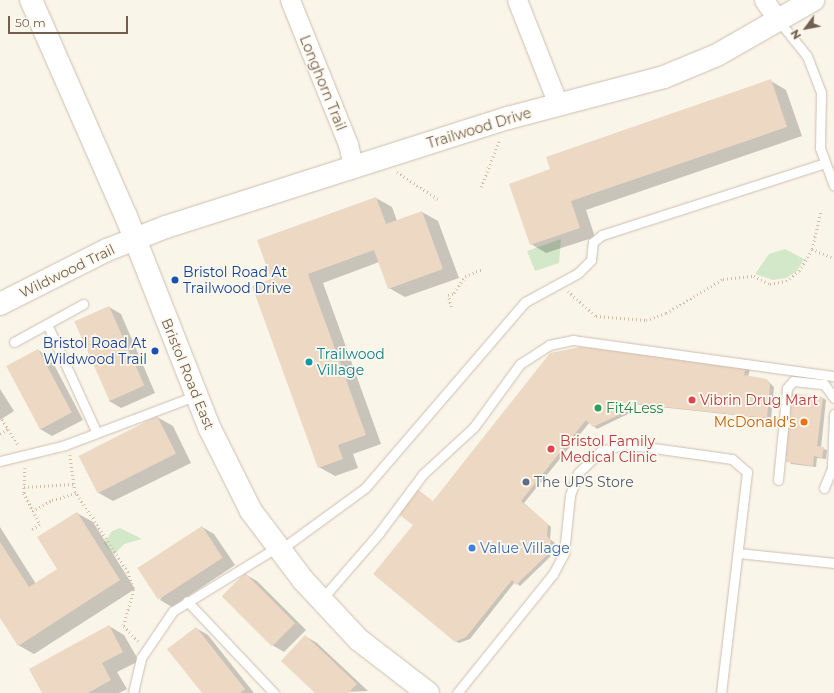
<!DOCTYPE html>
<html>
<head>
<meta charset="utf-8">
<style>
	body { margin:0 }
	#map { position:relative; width:834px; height:693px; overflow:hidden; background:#faf5e9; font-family:Montserrat,sans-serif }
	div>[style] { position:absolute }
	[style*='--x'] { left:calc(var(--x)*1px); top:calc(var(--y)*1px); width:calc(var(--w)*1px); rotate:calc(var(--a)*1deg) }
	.green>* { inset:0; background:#d3e7c9 }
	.shadow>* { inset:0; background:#0003 }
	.building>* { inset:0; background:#edd8c4; transform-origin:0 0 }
	.path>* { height:2.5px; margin-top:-1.25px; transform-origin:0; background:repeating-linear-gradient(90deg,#d2bba7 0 1px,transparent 0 4px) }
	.roads { filter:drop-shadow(0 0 1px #cbbeb0) drop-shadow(0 0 1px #cbbeb0) }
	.lane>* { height:9px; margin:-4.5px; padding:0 4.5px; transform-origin:4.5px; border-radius:4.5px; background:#fff }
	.street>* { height:19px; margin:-9.5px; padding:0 9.5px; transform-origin:9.5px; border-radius:9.5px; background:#fff }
	.secondary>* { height:22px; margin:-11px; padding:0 11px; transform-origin:11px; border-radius:11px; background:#fff }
	.dots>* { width:11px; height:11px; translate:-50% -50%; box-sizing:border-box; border:2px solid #fdf9ef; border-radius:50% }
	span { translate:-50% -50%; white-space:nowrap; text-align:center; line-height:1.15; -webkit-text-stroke:3.5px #fdf9ef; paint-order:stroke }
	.street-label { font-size:14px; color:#725f4f }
	.transit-label { font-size:14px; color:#164399 }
	.left { translate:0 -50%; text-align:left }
	.right { translate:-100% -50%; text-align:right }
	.culture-label { font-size:14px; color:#0d838f }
	.health-label { font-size:14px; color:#be3a42 }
	.leisure-label { font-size:14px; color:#27864d }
	.food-label { font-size:14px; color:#c56008 }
	.service-label { font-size:14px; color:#4e5e75 }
	.shop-label { font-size:14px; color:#366cbe }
	.north { position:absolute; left:786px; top:8px; width:40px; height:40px; -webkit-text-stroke:3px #fdf9ef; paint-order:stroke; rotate:238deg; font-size:11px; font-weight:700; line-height:16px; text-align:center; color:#725f4f }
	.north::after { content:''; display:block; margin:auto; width:14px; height:18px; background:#725f4f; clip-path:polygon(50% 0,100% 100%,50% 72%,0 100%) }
	.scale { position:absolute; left:8px; top:16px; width:120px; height:18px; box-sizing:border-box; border:2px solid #725f4f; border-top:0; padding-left:5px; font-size:12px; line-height:14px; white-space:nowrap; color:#725f4f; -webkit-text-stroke:3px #fdf9ef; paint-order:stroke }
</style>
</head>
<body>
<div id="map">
	<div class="green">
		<i style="clip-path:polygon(561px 239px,559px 263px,535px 271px,527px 251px)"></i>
		<i style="clip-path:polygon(785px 249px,804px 259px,797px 271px,786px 278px,773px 280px,755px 274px,769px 254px)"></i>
		<i style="clip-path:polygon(120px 528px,142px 539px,124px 544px,114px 555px,104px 543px,112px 531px)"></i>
	</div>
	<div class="shadow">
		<i style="clip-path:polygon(771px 81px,786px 90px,802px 136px,586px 210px,595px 237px,546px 253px,531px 244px,551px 170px)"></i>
		<i style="clip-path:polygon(376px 198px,392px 207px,397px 221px,422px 212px,438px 221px,459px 278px,405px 297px,389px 288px,379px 262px,323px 283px,381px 444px,353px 454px,358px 468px,335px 476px,319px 467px,273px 280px)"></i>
		<i style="clip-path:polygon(109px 307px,121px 314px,155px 393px,121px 408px,109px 401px)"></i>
		<i style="clip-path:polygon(38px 350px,50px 357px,83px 420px,52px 436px,40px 429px)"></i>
		<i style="clip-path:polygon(550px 354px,746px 367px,750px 369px,748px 377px,767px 380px,774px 387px,771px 419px,632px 404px,630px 413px,597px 429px,590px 422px,524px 503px,551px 527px,550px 539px,555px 543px,550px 557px,520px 586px,515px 582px,470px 639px,459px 643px,455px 641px,434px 502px)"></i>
		<i style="clip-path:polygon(0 389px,14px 411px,0 420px)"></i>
		<i style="clip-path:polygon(823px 398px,826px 400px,821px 448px,827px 450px,826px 459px,817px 458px,816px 467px,791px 464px,784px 452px)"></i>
		<i style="clip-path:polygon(157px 417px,173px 426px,191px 463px,113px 501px,97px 492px)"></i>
		<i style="clip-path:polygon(77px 513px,93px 522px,135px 589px,34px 654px,18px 645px,0 616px,0 527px,36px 584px,59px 569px)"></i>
		<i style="clip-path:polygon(202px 527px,214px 534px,235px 565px,172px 607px,160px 600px)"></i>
		<i style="clip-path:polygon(245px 574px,257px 581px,306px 630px,284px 652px,272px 645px)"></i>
		<i style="clip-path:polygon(109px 626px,124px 635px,139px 661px,117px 672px,127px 689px,119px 693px,43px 693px)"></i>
		<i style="clip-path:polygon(196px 628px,208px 635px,254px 693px,204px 693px)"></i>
		<i style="clip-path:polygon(305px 636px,317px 643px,368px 691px,317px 693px)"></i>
	</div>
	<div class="building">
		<i style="clip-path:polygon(771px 79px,787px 127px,571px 201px,580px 228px,530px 245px,509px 184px,550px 169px,546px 157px)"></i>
		<i style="clip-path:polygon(376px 197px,386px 224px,422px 211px,443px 269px,388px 289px,374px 250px,308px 274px,366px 435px,338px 445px,343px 459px,318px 468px,252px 286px,271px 279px,257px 240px)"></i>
		<i style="left:109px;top:306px;width:87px;height:38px;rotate:66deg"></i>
		<i style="clip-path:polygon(580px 347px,746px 366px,744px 375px,767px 379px,770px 385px,767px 418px,629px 403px,627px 411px,593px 427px,586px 420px,521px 501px,548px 524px,547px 536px,551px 541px,547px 555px,516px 585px,512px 580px,466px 637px,455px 642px,373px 574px,413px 525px,397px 513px,416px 488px,433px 501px,550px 353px)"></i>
		<i style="left:38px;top:349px;width:72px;height:36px;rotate:62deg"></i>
		<i style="clip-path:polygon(790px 393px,823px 397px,817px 446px,824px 447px,822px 458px,814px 456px,813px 466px,786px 462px,787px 453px,783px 453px)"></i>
		<i style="left:157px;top:416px;width:42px;height:88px;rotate:63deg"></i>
		<i style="clip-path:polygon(77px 512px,120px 580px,18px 646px,0 618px,0 542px,29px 587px,57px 569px,37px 537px)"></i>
		<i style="left:202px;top:526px;width:38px;height:77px;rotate:57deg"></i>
		<i style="left:245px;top:573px;width:71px;height:33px;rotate:45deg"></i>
		<i style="clip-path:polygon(109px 625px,123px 652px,102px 663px,111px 680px,88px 693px,42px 693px,29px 669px)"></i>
		<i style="clip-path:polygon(196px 627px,245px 689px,240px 693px,202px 693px,167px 649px)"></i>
		<i style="clip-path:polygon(305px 635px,357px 684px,348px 693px,315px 693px,281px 661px)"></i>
	</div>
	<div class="path">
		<i style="--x:397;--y:172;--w:49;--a:33.4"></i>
		<i style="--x:481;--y:187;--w:49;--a:-68.6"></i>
		<i style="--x:812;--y:249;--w:23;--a:23"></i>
		<i style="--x:568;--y:291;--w:38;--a:42"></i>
		<i style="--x:596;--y:316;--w:50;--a:4.6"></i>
		<i style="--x:646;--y:320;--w:21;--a:-19"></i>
		<i style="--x:666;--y:313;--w:66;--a:-30.8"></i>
		<i style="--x:723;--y:279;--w:31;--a:-6"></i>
		<i style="--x:754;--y:276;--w:18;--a:27"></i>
		<i style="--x:770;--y:284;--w:16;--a:-11"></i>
		<i style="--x:786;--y:281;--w:16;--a:-38"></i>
		<i style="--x:799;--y:271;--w:26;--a:-59"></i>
		<i style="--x:812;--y:249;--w:40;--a:-77"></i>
		<i style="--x:451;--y:307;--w:12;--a:-104"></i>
		<i style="--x:448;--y:295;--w:6;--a:-18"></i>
		<i style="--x:454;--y:293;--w:20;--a:-57"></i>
		<i style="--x:465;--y:276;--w:19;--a:-21"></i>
		<i style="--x:0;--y:416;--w:34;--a:58"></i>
		<i style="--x:0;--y:434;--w:9;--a:-36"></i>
		<i style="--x:70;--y:455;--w:36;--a:82"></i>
		<i style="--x:75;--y:491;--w:97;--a:56.8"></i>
		<i style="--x:128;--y:572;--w:19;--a:72"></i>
		<i style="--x:134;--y:590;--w:37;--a:106"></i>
		<i style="--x:124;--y:626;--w:21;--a:47"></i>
		<i style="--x:25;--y:468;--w:25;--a:92"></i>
		<i style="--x:24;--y:493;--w:36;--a:63"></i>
		<i style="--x:40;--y:525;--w:9;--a:148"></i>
		<i style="--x:24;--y:487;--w:50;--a:-3.4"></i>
		<i style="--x:32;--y:511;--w:23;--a:-29"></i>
		<i style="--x:52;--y:500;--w:25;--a:-16"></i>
	</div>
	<div class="roads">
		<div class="lane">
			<i style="--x:778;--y:20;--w:46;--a:51.1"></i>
			<i style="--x:807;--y:56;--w:39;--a:69"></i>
			<i style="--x:821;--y:92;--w:56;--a:91"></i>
			<i style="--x:820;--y:148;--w:40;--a:69.8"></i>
			<i style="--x:47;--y:324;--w:118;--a:65.4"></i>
			<i style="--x:14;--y:342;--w:79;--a:-28.8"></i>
			<i style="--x:0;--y:461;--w:67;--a:-13.8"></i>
			<i style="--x:65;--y:445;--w:139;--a:-20.7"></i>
			<i style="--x:778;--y:480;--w:92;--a:-84.4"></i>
			<i style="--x:787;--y:388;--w:9;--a:-49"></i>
			<i style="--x:793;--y:381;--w:31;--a:6"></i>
			<i style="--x:824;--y:384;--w:17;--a:54"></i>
			<i style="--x:824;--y:488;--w:22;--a:-68"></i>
			<i style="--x:832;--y:468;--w:54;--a:-87.9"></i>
			<i style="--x:280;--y:550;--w:105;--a:-36.1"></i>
			<i style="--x:365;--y:488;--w:245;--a:-49.3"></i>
			<i style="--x:525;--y:302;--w:60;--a:-28.7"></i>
			<i style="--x:578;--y:273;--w:18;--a:-45"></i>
			<i style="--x:591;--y:260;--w:18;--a:-84"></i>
			<i style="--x:593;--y:242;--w:11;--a:-38"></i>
			<i style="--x:602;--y:235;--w:234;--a:-17.9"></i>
			<i style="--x:738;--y:553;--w:97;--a:5.9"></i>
			<i style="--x:321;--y:600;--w:89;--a:-49.1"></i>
			<i style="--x:379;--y:533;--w:74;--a:-53.3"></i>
			<i style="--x:423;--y:474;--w:69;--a:-42.7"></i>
			<i style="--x:474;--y:427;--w:78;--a:-53.9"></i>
			<i style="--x:520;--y:364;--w:35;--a:-33"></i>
			<i style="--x:549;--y:345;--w:25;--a:-12"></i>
			<i style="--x:573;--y:340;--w:263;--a:7.9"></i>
			<i style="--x:187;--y:601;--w:127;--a:46.6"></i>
			<i style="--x:133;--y:693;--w:36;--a:-77"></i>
			<i style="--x:141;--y:658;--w:57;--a:-55.8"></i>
			<i style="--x:173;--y:611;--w:121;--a:-31.5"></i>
			<i style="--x:457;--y:693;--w:153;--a:-51.1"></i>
			<i style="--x:553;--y:574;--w:24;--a:-62"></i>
			<i style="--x:564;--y:553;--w:58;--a:-84.1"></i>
			<i style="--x:570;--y:495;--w:23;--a:-70"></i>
			<i style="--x:578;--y:473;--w:32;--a:-44"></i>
			<i style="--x:601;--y:451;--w:25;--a:-16"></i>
			<i style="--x:625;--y:444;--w:108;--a:8"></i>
			<i style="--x:732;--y:459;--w:20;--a:41"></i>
			<i style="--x:747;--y:472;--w:223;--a:96.7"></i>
		</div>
		<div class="street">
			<i style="--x:290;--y:0;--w:155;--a:68.1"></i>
			<i style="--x:348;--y:144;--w:23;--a:77"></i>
			<i style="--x:517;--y:0;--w:112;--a:68.5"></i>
			<i style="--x:764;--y:0;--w:24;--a:55"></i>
		</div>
		<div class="secondary">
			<i style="--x:31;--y:0;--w:236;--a:66.3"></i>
			<i style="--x:126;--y:216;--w:227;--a:68.5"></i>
			<i style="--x:209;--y:427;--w:94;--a:63.4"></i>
			<i style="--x:251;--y:511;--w:86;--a:53"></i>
			<i style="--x:303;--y:580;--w:82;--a:47"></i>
			<i style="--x:359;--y:640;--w:87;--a:37.5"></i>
			<i style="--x:0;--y:304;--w:120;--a:-26.8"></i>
			<i style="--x:107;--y:250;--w:63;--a:-21.3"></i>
			<i style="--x:166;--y:227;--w:359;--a:-17.7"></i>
			<i style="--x:508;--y:118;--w:161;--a:-14.7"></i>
			<i style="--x:664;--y:77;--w:57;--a:-22.5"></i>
			<i style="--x:717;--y:55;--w:111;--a:-29.8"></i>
		</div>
	</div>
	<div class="dots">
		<i style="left:175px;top:280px;background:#1a4fb4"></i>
		<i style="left:155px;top:351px;background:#1a4fb4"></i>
		<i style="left:309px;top:362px;background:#0f9aa8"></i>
		<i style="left:692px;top:400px;background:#e0444e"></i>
		<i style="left:598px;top:408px;background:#2e9e5b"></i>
		<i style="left:804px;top:422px;background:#e8710a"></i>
		<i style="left:551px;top:449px;background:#e0444e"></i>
		<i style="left:526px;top:482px;background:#5c6f8a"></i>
		<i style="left:472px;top:548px;background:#3f7fe0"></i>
	</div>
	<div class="street-label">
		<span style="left:323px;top:83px;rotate:68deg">Longhorn Trail</span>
		<span style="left:479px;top:128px;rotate:-17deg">Trailwood Drive</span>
		<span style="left:67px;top:271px;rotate:-26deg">Wildwood Trail</span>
		<span style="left:188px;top:374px;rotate:68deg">Bristol Road East</span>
	</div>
	<div class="transit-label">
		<span class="left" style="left:183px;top:280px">Bristol Road At<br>Trailwood Drive</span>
		<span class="right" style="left:147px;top:351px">Bristol Road At<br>Wildwood Trail</span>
	</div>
	<div class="culture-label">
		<span class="left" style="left:317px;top:362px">Trailwood<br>Village</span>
	</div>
	<div class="health-label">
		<span class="left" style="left:700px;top:400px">Vibrin Drug Mart</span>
		<span class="left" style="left:560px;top:449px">Bristol Family<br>Medical Clinic</span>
	</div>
	<div class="leisure-label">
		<span class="left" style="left:606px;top:408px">Fit4Less</span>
	</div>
	<div class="food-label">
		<span class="right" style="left:796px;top:422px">McDonald's</span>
	</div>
	<div class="service-label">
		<span class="left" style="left:534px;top:482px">The UPS Store</span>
	</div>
	<div class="shop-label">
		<span class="left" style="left:480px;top:548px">Value Village</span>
	</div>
	<div class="north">N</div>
	<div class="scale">50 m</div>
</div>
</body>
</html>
